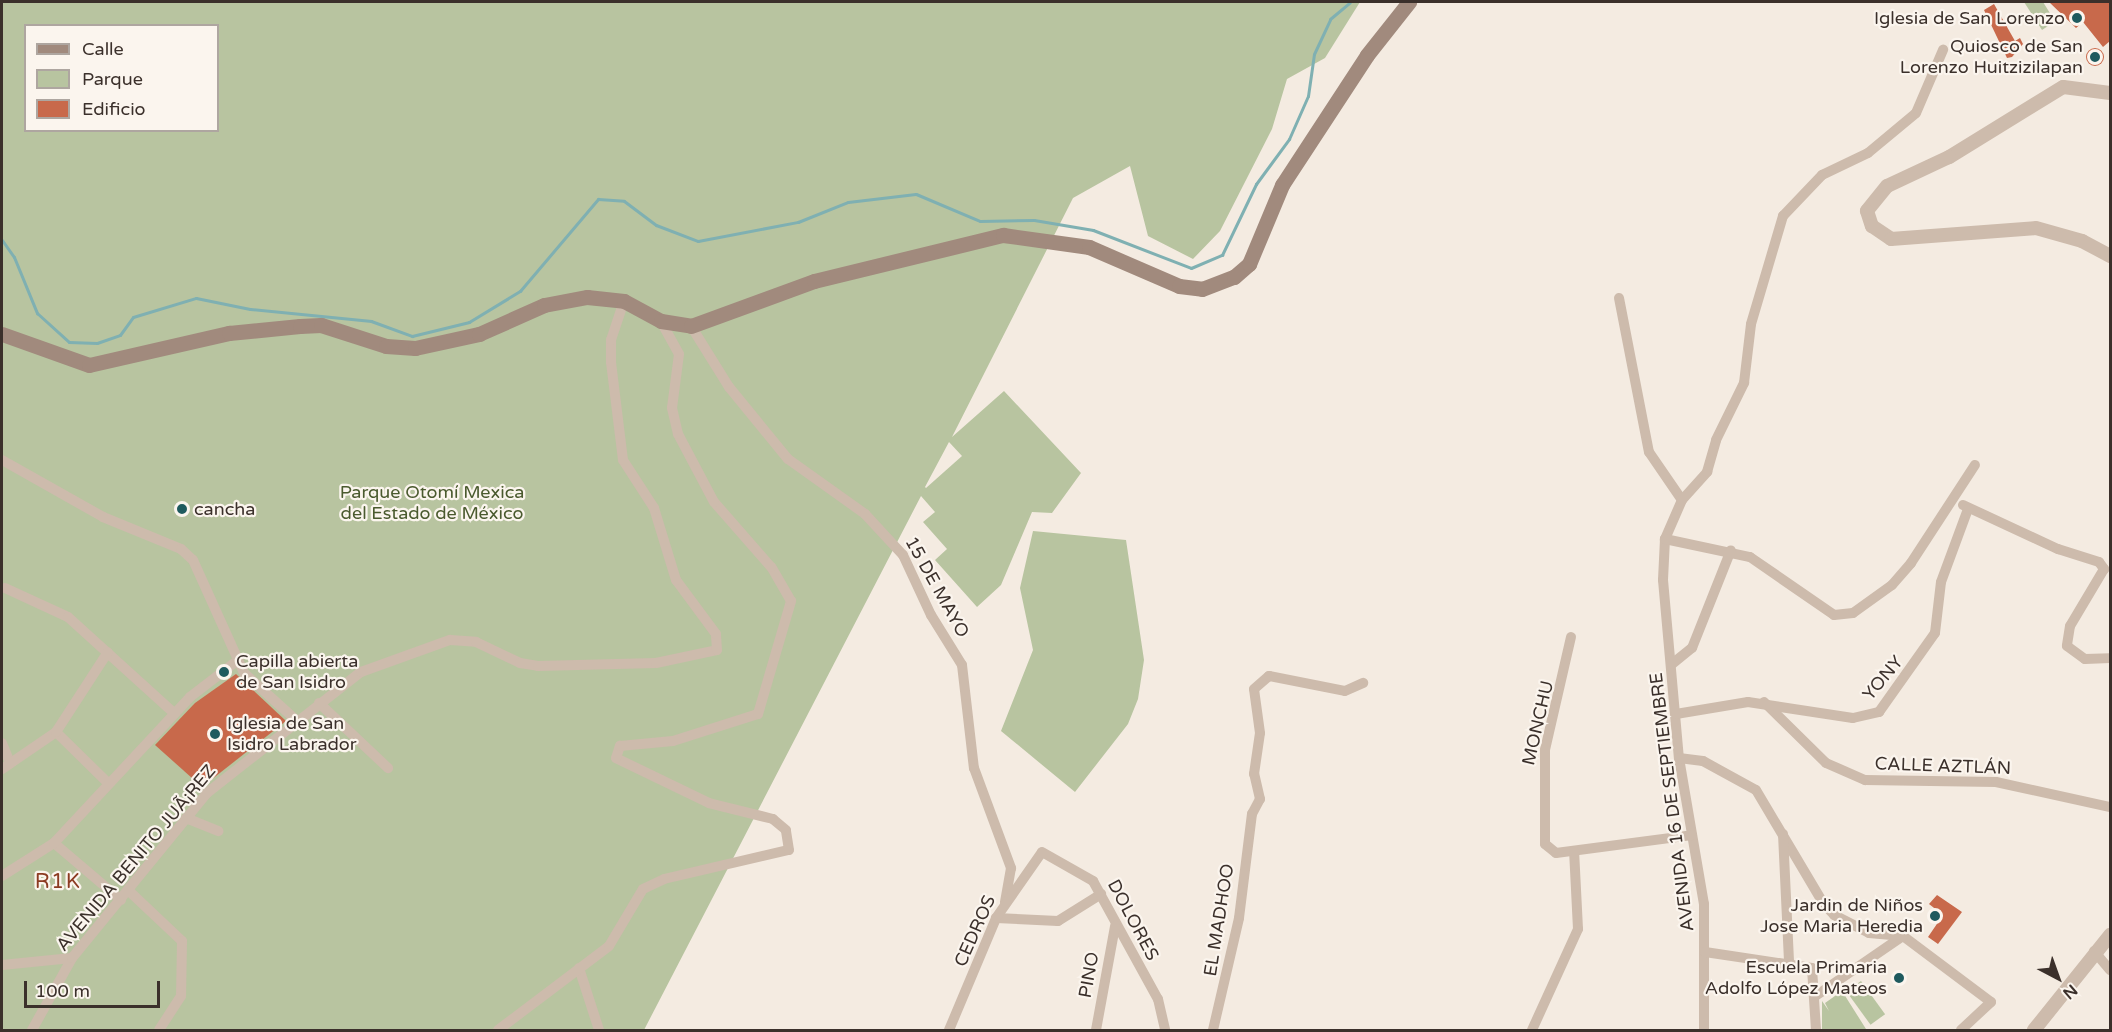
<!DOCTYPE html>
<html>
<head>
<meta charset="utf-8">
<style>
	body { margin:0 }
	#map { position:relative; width:2112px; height:1032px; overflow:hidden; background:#f4ebe1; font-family:"Varela Round",sans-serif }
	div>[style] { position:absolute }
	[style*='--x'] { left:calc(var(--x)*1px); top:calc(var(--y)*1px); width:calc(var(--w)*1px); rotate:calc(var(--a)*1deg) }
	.green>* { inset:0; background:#b8c4a0; transform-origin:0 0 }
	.stream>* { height:3px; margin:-1.5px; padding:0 1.5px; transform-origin:1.5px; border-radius:1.5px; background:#7fb0b2 }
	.building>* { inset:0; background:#c8694b }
	.round { border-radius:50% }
	.minor>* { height:10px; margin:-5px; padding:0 5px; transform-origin:5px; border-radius:5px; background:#cdbbac }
	.tertiary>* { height:14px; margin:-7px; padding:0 7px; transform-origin:7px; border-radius:7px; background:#cdbbac }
	.secondary>* { height:15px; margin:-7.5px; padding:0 7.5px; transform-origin:7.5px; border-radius:7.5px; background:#a18a7d }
	.dots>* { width:16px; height:16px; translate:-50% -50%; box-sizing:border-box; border:3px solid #fbf5ee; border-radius:50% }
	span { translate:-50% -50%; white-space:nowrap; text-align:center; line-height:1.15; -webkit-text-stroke:4.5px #fbf5ee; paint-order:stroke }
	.poi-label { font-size:18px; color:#3b302b }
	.right { translate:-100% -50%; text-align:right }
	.left { translate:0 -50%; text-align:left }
	.park-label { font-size:18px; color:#4a5a2e }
	.street-label { font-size:18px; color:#3b302b }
	.quarter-label { font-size:21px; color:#8c3b22; letter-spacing:1.5px }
	.frame { position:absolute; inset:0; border:3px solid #3b302b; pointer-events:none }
	.legend { position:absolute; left:24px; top:24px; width:195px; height:108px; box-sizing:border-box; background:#fbf5ee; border:2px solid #aea6a0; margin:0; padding:8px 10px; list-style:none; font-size:18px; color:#3b302b }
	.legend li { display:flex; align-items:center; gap:12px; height:30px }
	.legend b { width:30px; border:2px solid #aea6a0 }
	.north { position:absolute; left:2028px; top:948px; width:60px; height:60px; -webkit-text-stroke:4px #fbf5ee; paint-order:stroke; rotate:139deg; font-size:16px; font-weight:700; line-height:24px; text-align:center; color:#3b302b }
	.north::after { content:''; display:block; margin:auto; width:21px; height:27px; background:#3b302b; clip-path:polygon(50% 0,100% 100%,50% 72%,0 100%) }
	.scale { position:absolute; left:24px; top:981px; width:136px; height:27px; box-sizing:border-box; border:3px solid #3b302b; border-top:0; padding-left:8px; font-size:18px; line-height:21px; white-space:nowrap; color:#3b302b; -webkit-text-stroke:4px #fbf5ee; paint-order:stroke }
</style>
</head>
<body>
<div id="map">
	<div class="green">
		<i style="clip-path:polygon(evenodd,2px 2px,1360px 2px,1325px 58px,1287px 79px,1272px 129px,1220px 231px,1193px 259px,1148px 236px,1130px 166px,1073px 198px,952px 437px,1004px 391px,1081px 473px,1052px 513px,1032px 512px,1001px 585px,977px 607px,935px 560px,947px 549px,923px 522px,935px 512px,921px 496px,644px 1030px,2px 1030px,2px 2px,26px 26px,218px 26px,218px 130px,26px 130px,26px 26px,2px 2px,949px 442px,962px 456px,926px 488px,925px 487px,949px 442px)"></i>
		<i style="clip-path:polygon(2024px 2px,2043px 2px,2053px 18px,2051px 24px,2042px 30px)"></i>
		<i style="clip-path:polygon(1033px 531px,1126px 540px,1144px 660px,1138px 699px,1128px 724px,1075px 792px,1001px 731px,1033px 650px,1020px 588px)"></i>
		<i style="left:1861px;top:981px;width:41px;height:18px;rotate:54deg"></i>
		<i style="clip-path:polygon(1842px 991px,1866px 1029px,1864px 1030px,1822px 1030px,1822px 1001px,1829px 1011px,1825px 1003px)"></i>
	</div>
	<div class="stream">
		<i style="--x:2;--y:240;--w:21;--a:55"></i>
		<i style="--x:14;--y:257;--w:61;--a:67.7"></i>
		<i style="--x:37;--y:313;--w:43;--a:42.2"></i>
		<i style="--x:69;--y:342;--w:28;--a:2"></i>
		<i style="--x:97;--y:343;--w:24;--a:-19"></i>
		<i style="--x:120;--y:335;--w:22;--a:-54"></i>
		<i style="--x:133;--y:317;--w:66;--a:-16.8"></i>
		<i style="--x:196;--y:298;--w:55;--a:11.5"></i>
		<i style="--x:250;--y:309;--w:122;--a:5.7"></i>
		<i style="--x:371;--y:321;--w:44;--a:20.1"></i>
		<i style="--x:412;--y:336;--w:59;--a:-13.8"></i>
		<i style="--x:469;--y:322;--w:60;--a:-31.3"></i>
		<i style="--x:520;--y:291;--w:121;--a:-49.7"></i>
		<i style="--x:598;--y:199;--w:26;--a:4"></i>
		<i style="--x:624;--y:201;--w:40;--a:37"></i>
		<i style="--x:656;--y:225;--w:45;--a:20.9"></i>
		<i style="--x:698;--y:241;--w:102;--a:-10.8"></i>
		<i style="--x:798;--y:222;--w:54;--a:-21.8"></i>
		<i style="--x:848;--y:202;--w:68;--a:-6.7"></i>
		<i style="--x:916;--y:194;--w:69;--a:22.9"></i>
		<i style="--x:980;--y:221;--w:54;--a:-1.1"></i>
		<i style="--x:1034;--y:220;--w:60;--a:9.6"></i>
		<i style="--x:1093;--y:230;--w:105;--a:21.2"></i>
		<i style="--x:1191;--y:268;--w:34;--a:-23"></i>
		<i style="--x:1222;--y:255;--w:79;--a:-64.4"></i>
		<i style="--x:1256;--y:184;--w:56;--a:-53.7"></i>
		<i style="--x:1289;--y:139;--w:47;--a:-66.2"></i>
		<i style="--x:1308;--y:96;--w:42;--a:-81.9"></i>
		<i style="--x:1314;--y:54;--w:38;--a:-65"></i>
		<i style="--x:1330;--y:19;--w:26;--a:-40"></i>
	</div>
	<div class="building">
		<i style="clip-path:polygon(2049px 2px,2110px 2px,2110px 41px,2103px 47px,2083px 22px,2076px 28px)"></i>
		<i style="clip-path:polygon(1994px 4px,2015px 41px,2020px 38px,2023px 44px,2012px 57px,2007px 58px,1984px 10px)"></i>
		<i class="round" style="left:2086px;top:48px;width:18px;height:18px"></i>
		<i style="clip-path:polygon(236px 674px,286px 721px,202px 787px,155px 745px,195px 703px)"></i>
		<i style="clip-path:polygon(1937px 895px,1962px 912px,1938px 944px,1928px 937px,1943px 915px,1929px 904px)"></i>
	</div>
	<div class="minor">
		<i style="--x:1619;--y:298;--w:157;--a:79"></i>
		<i style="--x:1649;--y:452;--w:58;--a:55.5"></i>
		<i style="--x:1682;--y:500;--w:43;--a:113.6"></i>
		<i style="--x:1665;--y:539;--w:41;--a:92.8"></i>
		<i style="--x:1663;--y:580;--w:179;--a:84.9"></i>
		<i style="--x:1679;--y:758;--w:148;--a:80.3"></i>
		<i style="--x:1704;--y:904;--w:126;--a:90"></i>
		<i style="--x:691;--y:326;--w:72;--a:58.1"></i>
		<i style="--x:729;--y:387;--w:93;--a:50.7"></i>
		<i style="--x:788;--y:459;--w:95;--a:35.5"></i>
		<i style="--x:865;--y:514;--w:56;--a:47.2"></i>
		<i style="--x:903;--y:555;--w:66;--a:65"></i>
		<i style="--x:931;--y:615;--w:59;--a:58.2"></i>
		<i style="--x:962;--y:665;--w:104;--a:83.4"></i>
		<i style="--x:974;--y:768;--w:107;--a:69.7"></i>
		<i style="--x:1011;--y:868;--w:35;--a:100"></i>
		<i style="--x:2;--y:460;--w:116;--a:29.4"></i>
		<i style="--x:103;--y:517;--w:84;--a:22.3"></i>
		<i style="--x:181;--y:549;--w:16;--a:43"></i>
		<i style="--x:193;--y:560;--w:124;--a:65.7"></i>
		<i style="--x:244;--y:673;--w:70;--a:42.1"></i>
		<i style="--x:1682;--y:500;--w:38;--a:-48"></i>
		<i style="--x:1707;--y:472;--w:33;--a:-74"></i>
		<i style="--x:1716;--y:440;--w:64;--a:-63.8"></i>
		<i style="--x:1744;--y:383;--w:59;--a:-83.2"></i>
		<i style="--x:1751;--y:324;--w:113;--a:-73.5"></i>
		<i style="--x:1783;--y:216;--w:57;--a:-46.4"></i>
		<i style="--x:1822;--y:175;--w:51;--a:-25.6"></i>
		<i style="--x:1868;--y:153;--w:62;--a:-39.8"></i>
		<i style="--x:1916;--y:113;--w:69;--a:-66.8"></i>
		<i style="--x:1963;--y:505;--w:105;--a:24.9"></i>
		<i style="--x:2058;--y:549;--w:43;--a:17.6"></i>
		<i style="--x:2099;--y:562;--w:9;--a:54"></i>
		<i style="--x:2104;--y:569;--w:66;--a:120.8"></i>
		<i style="--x:2070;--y:626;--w:20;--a:99"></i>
		<i style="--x:2067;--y:646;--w:22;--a:36"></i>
		<i style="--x:2085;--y:659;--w:25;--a:-2"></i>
		<i style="--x:1665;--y:539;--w:87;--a:12"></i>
		<i style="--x:1750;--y:557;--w:102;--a:34.6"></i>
		<i style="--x:1834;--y:615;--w:19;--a:-6"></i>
		<i style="--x:1853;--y:613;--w:48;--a:-35.7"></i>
		<i style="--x:1892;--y:585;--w:29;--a:-49"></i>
		<i style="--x:1911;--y:563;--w:117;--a:-56.9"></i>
		<i style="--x:5;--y:588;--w:69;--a:24.7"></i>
		<i style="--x:68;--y:617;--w:143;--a:42.2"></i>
		<i style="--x:1571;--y:637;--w:116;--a:103"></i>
		<i style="--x:1545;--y:750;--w:94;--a:90"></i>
		<i style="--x:1545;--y:844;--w:14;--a:39"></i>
		<i style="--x:1556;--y:853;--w:137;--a:-7.5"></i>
		<i style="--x:1672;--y:664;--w:26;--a:-39"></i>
		<i style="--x:1692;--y:648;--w:105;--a:-68.3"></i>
		<i style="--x:1764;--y:702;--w:87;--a:44.5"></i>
		<i style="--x:1826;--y:763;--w:43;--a:23.6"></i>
		<i style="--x:1865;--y:780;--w:131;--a:0.9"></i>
		<i style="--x:1996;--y:782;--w:117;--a:12.4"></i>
		<i style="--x:319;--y:703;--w:95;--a:43.3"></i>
		<i style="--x:1676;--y:714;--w:73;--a:-9.5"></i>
		<i style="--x:1748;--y:702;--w:106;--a:8.7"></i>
		<i style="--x:1853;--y:718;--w:27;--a:-13"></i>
		<i style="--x:1879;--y:712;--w:97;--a:-54.7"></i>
		<i style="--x:1935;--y:633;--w:51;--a:-83.3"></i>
		<i style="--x:1941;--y:582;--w:78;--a:-69.7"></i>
		<i style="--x:56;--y:732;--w:73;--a:44.4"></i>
		<i style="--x:2;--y:743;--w:22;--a:68"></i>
		<i style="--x:1679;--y:758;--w:24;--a:7"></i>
		<i style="--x:1703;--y:761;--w:60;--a:28.7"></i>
		<i style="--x:1756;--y:790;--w:131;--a:59.3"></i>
		<i style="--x:1823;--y:903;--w:16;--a:47"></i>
		<i style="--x:1834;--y:915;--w:39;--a:27"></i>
		<i style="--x:1869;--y:933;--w:34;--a:5"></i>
		<i style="--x:1903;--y:936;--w:110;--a:36.9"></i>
		<i style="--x:1991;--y:1002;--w:41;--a:137"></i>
		<i style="--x:2;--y:769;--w:65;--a:-34.4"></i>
		<i style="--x:56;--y:732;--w:95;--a:-57"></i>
		<i style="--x:186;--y:818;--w:35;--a:22"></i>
		<i style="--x:1783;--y:834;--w:129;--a:87.3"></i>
		<i style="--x:54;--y:843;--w:88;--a:40.4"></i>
		<i style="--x:2;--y:876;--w:62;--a:-32.4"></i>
		<i style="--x:54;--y:843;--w:200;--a:-47"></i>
		<i style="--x:190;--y:697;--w:59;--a:-37.5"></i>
		<i style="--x:129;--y:891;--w:73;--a:43.3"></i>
		<i style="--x:182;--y:941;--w:55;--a:91"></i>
		<i style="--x:181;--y:996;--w:40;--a:122.9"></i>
		<i style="--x:996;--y:918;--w:62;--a:2.8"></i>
		<i style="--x:1058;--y:921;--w:51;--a:-32.1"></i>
		<i style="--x:2094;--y:951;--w:25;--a:50"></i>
		<i style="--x:1705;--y:952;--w:108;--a:8.5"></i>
		<i style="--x:1812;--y:968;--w:62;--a:86.3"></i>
		<i style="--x:2;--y:965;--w:70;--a:-5.7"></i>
		<i style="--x:579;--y:968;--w:65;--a:72.1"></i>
		<i style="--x:1817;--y:995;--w:104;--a:-34.5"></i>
		<i style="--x:32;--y:1030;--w:82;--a:-60.9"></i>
		<i style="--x:72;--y:958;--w:213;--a:-50.7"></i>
		<i style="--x:207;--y:793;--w:196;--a:-38.2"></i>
		<i style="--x:361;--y:672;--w:95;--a:-19.8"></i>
		<i style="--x:450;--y:640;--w:26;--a:4"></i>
		<i style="--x:476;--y:642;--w:49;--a:25.5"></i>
		<i style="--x:520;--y:663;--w:18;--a:9"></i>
		<i style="--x:538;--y:666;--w:118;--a:-1.5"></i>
		<i style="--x:656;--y:663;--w:62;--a:-12"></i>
		<i style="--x:717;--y:650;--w:16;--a:-94"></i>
		<i style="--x:716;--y:634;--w:67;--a:-126.5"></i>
		<i style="--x:676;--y:580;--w:75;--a:-107"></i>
		<i style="--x:654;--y:508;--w:57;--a:-122.9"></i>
		<i style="--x:623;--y:460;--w:99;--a:-97"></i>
		<i style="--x:611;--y:362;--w:22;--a:-90"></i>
		<i style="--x:611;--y:340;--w:41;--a:-71.6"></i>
		<i style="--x:498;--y:1030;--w:139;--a:-37.1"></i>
		<i style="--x:609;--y:946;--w:66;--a:-59.2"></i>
		<i style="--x:643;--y:889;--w:23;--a:-25"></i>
		<i style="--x:664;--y:879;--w:128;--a:-13.1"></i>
		<i style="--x:789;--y:850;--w:20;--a:-99"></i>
		<i style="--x:786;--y:830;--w:17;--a:-140"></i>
		<i style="--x:773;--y:819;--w:66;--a:-166"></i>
		<i style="--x:709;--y:803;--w:103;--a:-154.2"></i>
		<i style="--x:616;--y:758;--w:13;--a:-72"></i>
		<i style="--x:620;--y:746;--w:53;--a:-5.4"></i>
		<i style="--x:673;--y:741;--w:89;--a:-17.6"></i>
		<i style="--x:758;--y:714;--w:118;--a:-73.7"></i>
		<i style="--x:791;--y:601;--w:39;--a:-120"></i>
		<i style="--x:771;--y:567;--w:86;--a:-131.2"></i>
		<i style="--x:714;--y:502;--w:77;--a:-117.9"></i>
		<i style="--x:678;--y:434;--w:27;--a:-103"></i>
		<i style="--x:672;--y:408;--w:54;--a:-82.6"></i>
		<i style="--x:679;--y:354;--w:38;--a:-119"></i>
		<i style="--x:949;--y:1030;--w:121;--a:-67.2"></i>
		<i style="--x:996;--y:918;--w:80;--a:-55.1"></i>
		<i style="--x:1042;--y:852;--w:59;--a:29.6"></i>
		<i style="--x:1093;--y:881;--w:135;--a:61.2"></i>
		<i style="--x:1158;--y:999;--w:32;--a:77"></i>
		<i style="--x:1096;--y:1030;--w:106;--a:-79.6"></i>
		<i style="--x:1213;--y:1030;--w:115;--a:-76.9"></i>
		<i style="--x:1239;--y:918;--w:105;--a:-82.9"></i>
		<i style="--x:1252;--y:814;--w:17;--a:-62"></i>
		<i style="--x:1260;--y:799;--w:26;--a:-103"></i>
		<i style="--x:1254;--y:774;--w:41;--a:-81.7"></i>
		<i style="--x:1260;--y:733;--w:44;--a:-97.8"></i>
		<i style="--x:1254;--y:689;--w:20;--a:-41"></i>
		<i style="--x:1269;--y:676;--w:77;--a:11.2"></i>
		<i style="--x:1345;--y:691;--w:20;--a:-24"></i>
		<i style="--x:1532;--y:1030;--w:111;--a:-65.5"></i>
		<i style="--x:1578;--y:929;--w:78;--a:-92.9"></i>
	</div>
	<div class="tertiary">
		<i style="--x:2110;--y:93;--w:47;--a:-172.7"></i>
		<i style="--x:2063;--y:87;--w:134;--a:148.4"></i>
		<i style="--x:1949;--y:157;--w:68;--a:154.9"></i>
		<i style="--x:1887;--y:186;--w:32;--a:129"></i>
		<i style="--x:1867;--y:211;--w:16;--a:72"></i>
		<i style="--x:1872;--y:226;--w:23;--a:34"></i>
		<i style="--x:1891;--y:239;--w:145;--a:-4.3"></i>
		<i style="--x:2036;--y:228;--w:48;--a:15.8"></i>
		<i style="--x:2082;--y:241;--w:32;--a:28"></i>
		<i style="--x:2034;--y:1030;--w:122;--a:-51.3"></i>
	</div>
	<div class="secondary">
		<i style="--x:2;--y:334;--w:92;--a:19.6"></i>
		<i style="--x:89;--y:365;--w:144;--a:-12.9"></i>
		<i style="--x:229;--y:333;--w:71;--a:-5.6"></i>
		<i style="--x:300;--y:326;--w:21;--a:-3"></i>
		<i style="--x:321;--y:325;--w:68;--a:17.9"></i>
		<i style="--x:386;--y:346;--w:29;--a:4"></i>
		<i style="--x:415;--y:348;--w:66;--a:-12.3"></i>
		<i style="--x:479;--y:334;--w:71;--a:-24"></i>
		<i style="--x:544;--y:305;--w:44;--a:-10.5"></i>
		<i style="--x:587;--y:297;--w:37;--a:6"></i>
		<i style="--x:624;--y:301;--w:42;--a:28.4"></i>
		<i style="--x:661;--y:321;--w:30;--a:9"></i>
		<i style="--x:691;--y:326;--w:131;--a:-20.1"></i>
		<i style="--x:814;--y:281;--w:195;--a:-13.7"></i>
		<i style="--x:1003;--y:235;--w:87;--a:7.9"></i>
		<i style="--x:1089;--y:247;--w:98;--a:23.4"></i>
		<i style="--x:1179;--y:286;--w:23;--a:7"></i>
		<i style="--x:1202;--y:289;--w:34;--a:-21"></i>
		<i style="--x:1234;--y:277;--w:20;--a:-41"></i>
		<i style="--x:1249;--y:264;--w:86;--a:-67.3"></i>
		<i style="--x:1282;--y:185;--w:155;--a:-56.8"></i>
		<i style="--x:1367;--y:55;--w:68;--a:-51.6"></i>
	</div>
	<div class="dots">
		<i style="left:2077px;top:18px;background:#1f5a5e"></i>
		<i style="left:2095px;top:57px;background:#1f5a5e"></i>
		<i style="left:182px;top:509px;background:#1f5a5e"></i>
		<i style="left:224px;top:672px;background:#1f5a5e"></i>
		<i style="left:215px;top:734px;background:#1f5a5e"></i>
		<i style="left:1935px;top:916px;background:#1f5a5e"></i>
		<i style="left:1899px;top:978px;background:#1f5a5e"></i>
	</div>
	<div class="poi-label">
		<span class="right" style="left:2065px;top:18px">Iglesia de San Lorenzo</span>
		<span class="right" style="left:2083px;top:57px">Quiosco de San<br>Lorenzo Huitzizilapan</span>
		<span class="left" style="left:194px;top:509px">cancha</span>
		<span class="left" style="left:236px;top:672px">Capilla abierta<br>de San Isidro</span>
		<span class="left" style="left:227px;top:734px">Iglesia de San<br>Isidro Labrador</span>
		<span class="right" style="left:1923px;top:916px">Jardin de Niños<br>Jose Maria Heredia</span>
		<span class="right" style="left:1887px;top:978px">Escuela Primaria<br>Adolfo López Mateos</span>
	</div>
	<div class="park-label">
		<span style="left:432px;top:503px">Parque Otomí Mexica<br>del Estado de México</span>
	</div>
	<div class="street-label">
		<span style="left:937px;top:587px;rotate:61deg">15 DE MAYO</span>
		<span style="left:1883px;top:678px;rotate:-50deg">YONY</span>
		<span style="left:1538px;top:723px;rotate:-77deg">MONCHU</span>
		<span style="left:1943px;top:766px;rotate:2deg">CALLE AZTLÁN</span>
		<span style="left:1672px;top:802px;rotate:-97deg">AVENIDA 16 DE SEPTIEMBRE</span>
		<span style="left:136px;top:858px;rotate:-50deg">AVENIDA BENITO JUÃ¡REZ</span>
		<span style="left:1133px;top:920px;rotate:62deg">DOLORES</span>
		<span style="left:1219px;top:920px;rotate:-81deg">EL MADHOO</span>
		<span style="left:975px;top:931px;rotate:-66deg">CEDROS</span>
		<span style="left:1089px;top:975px;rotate:-80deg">PINO</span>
	</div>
	<div class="quarter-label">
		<span style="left:58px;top:882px">R1K</span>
	</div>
	<div class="frame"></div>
	<ul class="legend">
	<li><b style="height:8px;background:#a18a7d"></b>Calle</li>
	<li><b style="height:16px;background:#b8c4a0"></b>Parque</li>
	<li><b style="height:16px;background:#c8694b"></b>Edificio</li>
	</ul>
	<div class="north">N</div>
	<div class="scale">100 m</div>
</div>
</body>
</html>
